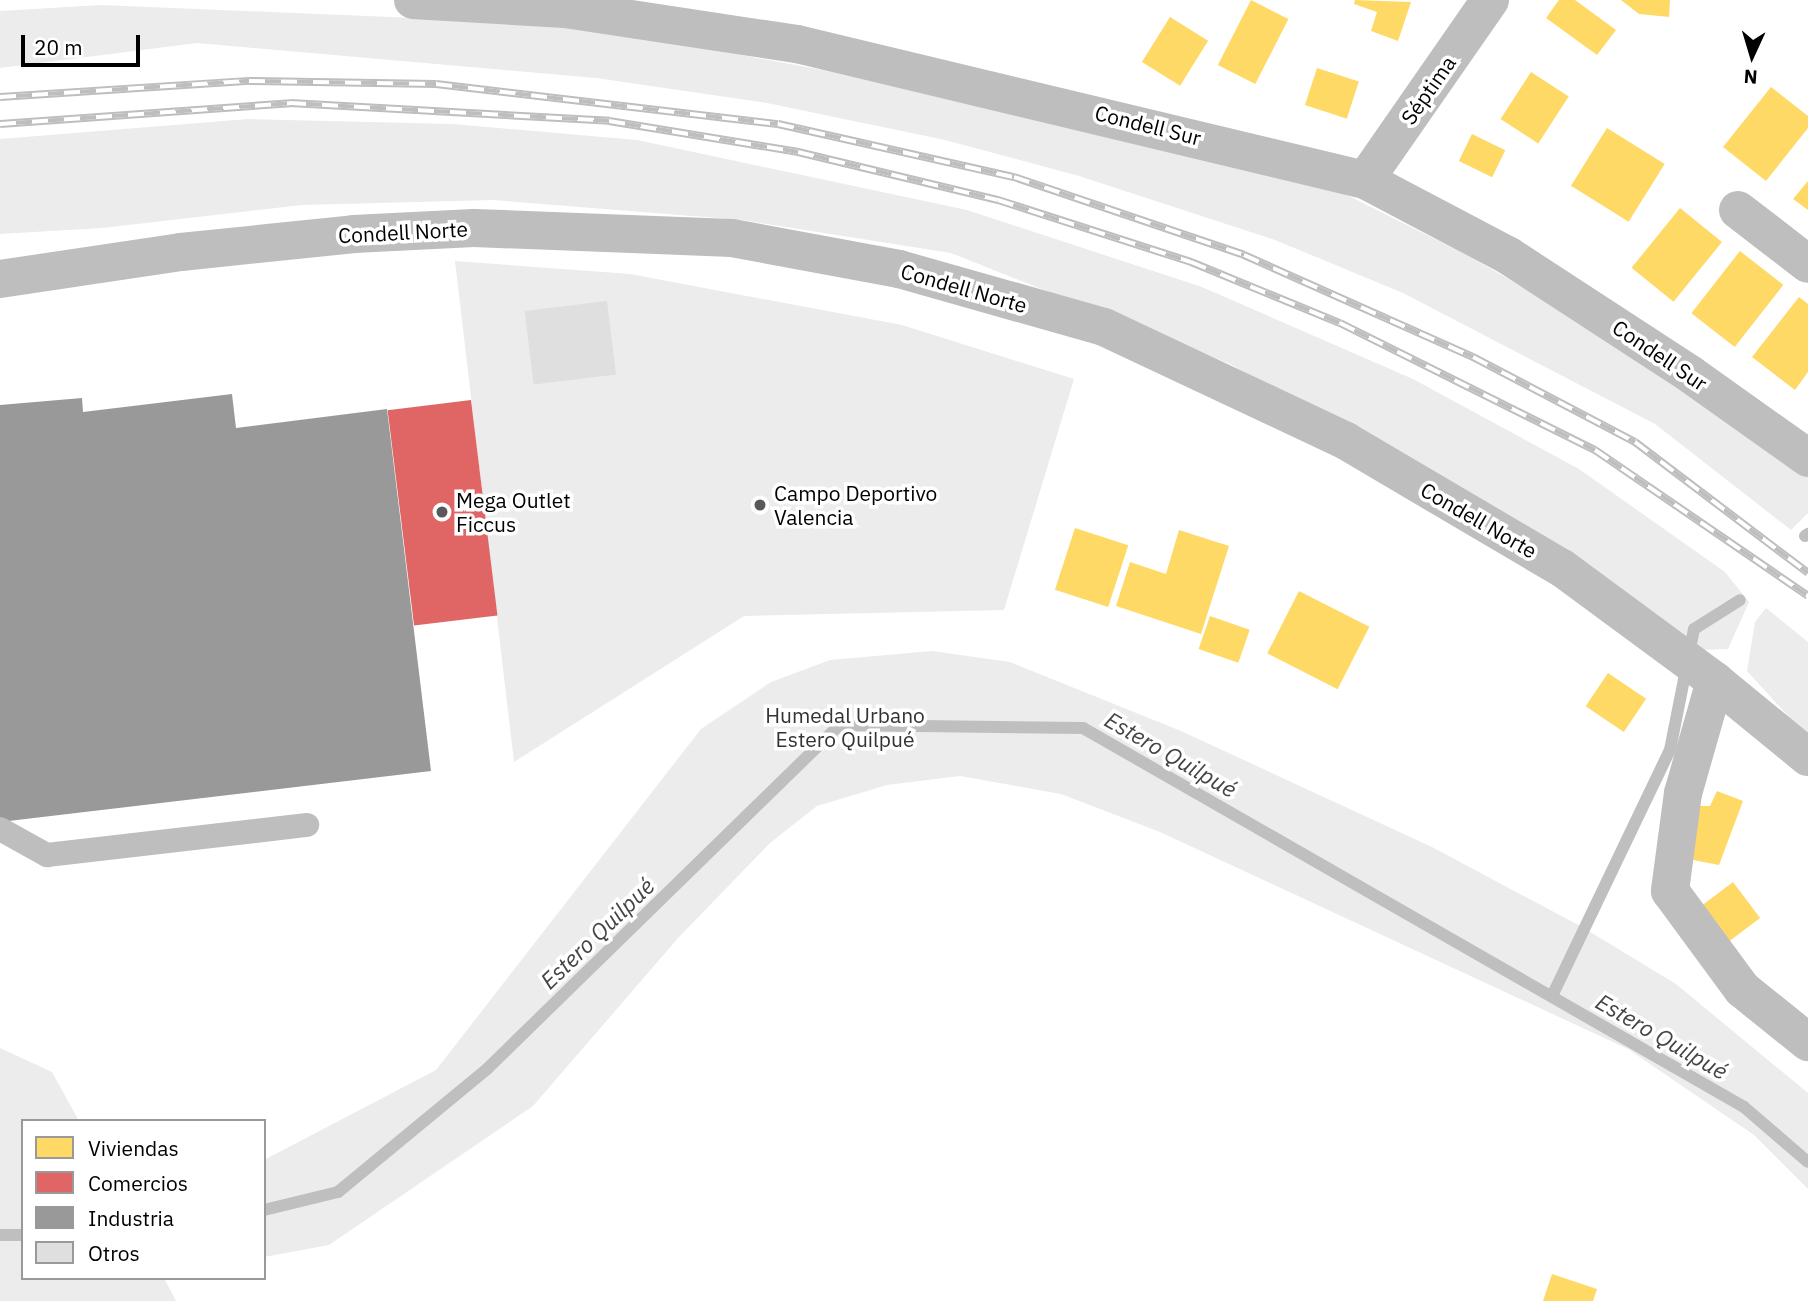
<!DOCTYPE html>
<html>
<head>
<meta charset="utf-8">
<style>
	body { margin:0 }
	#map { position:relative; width:1808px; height:1301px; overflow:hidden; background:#fff; font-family:"IBM Plex Sans",sans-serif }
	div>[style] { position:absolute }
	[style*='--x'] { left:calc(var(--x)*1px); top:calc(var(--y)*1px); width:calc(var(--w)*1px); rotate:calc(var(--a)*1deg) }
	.green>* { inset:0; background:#ececec }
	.homes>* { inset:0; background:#ffd966; transform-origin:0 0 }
	.shops>* { inset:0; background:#e06666; transform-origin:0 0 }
	.industry>* { inset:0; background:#999 }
	.stream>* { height:12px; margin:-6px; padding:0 6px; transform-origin:6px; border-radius:6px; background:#bfbfbf }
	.building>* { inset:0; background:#dfdfdf; transform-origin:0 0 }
	.service>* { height:24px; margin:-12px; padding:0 12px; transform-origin:12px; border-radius:12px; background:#bebebe }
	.minor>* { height:38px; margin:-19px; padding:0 19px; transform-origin:19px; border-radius:19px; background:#bebebe }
	.tertiary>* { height:38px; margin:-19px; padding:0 19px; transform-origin:19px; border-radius:19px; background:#bebebe }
	.rail>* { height:8px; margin-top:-4px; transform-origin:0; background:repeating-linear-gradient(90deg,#fff 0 16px,#bebebe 0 32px); box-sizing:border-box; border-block:2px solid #bebebe }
	.dots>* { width:19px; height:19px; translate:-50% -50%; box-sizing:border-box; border:4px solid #fff; border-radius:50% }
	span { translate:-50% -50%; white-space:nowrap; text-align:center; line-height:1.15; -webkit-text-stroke:7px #fff; paint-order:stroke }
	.street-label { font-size:21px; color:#000 }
	.poi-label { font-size:21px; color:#000 }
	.left { translate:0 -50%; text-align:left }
	.park-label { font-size:21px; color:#333 }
	.water-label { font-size:23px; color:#444; font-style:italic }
	.legend { position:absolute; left:21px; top:1119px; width:245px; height:161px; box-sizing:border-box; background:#fff; border:2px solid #999; margin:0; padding:9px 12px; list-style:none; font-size:21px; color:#000 }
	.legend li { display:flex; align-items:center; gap:14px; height:35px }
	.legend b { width:35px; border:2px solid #999 }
	.north { position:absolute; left:1717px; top:21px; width:70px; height:70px; -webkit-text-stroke:5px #fff; paint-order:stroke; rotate:184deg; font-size:19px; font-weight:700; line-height:28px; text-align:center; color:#000 }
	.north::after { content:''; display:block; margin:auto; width:24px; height:32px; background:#000; clip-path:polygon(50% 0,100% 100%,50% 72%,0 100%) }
	.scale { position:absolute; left:21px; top:35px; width:119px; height:32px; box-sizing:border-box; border:4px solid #000; border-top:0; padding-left:9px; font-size:21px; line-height:24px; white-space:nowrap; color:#000; -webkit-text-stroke:5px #fff; paint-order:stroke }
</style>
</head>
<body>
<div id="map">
	<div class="green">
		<i style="clip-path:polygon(101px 5px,513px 22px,617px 32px,833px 72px,1331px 187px,1465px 254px,1578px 319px,1808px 470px,1808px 513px,1791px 530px,1655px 424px,1403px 293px,1275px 240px,1079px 176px,945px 140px,767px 103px,596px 78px,197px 43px,0 68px,0 11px)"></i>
		<i style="clip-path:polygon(248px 119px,453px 124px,637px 140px,967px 210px,1202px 287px,1413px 379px,1579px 469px,1725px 572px,1749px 602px,1728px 649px,1699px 650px,1517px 523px,1230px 364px,951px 253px,742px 220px,493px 200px,302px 205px,102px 228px,0 234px,0 139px)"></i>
		<i style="clip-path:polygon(455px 261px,630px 274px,902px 325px,1074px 379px,1004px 610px,744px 616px,514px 762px)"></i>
		<i style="clip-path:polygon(1766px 608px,1808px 642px,1808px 738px,1747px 671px,1755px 622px)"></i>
		<i style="clip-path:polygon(932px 651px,1010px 662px,1181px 731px,1432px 847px,1582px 927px,1676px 984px,1808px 1093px,1808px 1189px,1754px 1135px,1628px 1049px,1160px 832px,1061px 794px,960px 776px,887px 785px,817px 806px,770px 843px,679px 937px,533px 1106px,329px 1245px,264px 1257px,264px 1160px,436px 1070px,701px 729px,771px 682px,830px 660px)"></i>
		<i style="clip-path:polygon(0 1048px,52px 1072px,79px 1121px,23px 1121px,23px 1278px,164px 1278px,176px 1301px,0 1301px)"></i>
	</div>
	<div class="homes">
		<i style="left:1251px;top:0;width:42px;height:73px;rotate:27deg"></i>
		<i style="clip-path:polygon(1355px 0,1411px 2px,1398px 41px,1371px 31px,1377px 12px,1354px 4px)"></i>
		<i style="clip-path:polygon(1559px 0,1575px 0,1616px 30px,1597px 55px,1546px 18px)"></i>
		<i style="clip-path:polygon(1621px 0,1670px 0,1669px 17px,1639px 14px)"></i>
		<i style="left:1170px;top:17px;width:45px;height:53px;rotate:32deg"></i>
		<i style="left:1317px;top:68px;width:44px;height:39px;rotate:18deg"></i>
		<i style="left:1531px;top:72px;width:45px;height:56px;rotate:33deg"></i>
		<i style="clip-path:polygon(1771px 87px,1808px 116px,1808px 128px,1766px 181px,1723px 147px)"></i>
		<i style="left:1607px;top:128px;width:68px;height:68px;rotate:32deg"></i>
		<i style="left:1472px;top:134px;width:37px;height:30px;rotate:26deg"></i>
		<i style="clip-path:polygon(1808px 181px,1808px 210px,1793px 199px)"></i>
		<i style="left:1680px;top:208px;width:54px;height:77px;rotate:39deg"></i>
		<i style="left:1740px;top:251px;width:55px;height:79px;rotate:38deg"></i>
		<i style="clip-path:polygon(1799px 297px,1808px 304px,1808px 372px,1795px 390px,1752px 357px)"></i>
		<i style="left:1075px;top:528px;width:56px;height:65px;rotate:18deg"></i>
		<i style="clip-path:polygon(1179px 530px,1229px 546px,1201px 634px,1116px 606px,1130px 562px,1166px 574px)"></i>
		<i style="left:1299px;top:591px;width:79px;height:70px;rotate:27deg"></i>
		<i style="left:1210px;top:616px;width:42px;height:35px;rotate:19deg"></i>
		<i style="left:1608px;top:673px;width:46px;height:40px;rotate:34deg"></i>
		<i style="clip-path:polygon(1717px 791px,1743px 801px,1719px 865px,1683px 858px,1694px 806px,1710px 806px)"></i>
		<i style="left:1733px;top:882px;width:45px;height:44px;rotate:53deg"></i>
		<i style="clip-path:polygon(1552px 1274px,1597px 1289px,1593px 1301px,1543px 1301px)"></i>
	</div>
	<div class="shops">
		<i style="left:471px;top:400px;width:217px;height:84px;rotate:83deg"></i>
	</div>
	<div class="industry">
		<i style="clip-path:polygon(232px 394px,236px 428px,387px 409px,431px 771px,0 822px,0 405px,82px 398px,83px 412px)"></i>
	</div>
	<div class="stream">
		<i style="--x:1805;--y:536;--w:4;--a:-34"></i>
		<i style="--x:1553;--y:994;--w:271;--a:-64.4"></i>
		<i style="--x:1670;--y:750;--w:123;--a:-78.8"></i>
		<i style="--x:1694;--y:629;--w:54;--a:-32.2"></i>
		<i style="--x:264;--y:1210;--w:76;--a:-13.7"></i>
		<i style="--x:338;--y:1192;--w:193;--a:-39.5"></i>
		<i style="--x:487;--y:1069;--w:492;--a:-44.3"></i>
		<i style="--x:839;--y:725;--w:244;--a:0.7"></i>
		<i style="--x:1083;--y:728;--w:762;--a:29.83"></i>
		<i style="--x:1744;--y:1107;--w:84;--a:40.7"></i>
		<i style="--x:0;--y:1235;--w:23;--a:0"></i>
	</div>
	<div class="building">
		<i style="left:607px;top:301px;width:74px;height:83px;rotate:83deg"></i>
	</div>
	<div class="service">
		<i style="--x:0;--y:829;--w:54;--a:29"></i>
		<i style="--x:47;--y:855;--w:262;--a:-6.6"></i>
	</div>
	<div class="minor">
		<i style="--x:1365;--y:180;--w:219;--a:-55.2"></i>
		<i style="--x:1738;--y:210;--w:88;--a:37.6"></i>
		<i style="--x:0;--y:279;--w:183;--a:-8.5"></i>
		<i style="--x:181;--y:252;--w:174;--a:-5.9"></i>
		<i style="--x:354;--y:234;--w:120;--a:-2.9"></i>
		<i style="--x:474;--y:228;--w:258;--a:2.2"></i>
		<i style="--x:732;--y:238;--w:170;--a:10.5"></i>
		<i style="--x:899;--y:269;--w:213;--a:15.8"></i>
		<i style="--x:1104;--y:327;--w:268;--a:25.2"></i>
		<i style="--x:1346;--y:441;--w:251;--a:30.5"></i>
		<i style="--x:1562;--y:568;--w:190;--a:36.4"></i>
		<i style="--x:1715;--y:681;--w:120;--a:39.3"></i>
		<i style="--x:1715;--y:681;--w:116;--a:105.9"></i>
		<i style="--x:1683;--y:793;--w:99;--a:97.6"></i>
		<i style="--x:1670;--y:891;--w:122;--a:53.7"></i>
		<i style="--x:1742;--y:989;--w:85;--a:38.8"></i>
	</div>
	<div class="tertiary">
		<i style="--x:413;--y:0;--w:152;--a:3.4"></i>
		<i style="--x:565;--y:9;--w:235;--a:8.6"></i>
		<i style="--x:797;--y:44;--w:584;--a:13.47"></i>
		<i style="--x:1365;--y:180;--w:163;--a:27.8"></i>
		<i style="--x:1509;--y:256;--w:216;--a:33.1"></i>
		<i style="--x:1690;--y:374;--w:145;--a:35.4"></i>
	</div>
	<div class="rail">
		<i style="--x:0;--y:97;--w:250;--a:-3.7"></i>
		<i style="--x:249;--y:81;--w:187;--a:0.9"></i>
		<i style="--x:436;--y:84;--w:344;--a:6.7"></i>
		<i style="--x:778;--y:124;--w:242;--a:12.7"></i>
		<i style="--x:1014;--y:177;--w:243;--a:18.7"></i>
		<i style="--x:1244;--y:255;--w:251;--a:24"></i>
		<i style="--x:1473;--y:357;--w:183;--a:27.7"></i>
		<i style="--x:1635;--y:442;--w:217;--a:37.1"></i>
		<i style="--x:0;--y:124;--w:291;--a:-4.1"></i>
		<i style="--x:290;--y:103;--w:320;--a:3.2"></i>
		<i style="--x:609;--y:121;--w:192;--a:9.3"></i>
		<i style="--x:798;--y:152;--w:206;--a:13.5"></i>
		<i style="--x:998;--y:200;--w:203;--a:17.8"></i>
		<i style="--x:1191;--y:262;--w:161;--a:22.3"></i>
		<i style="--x:1340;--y:323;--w:285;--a:26.5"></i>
		<i style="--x:1595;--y:450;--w:258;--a:34.4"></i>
	</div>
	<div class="dots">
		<i style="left:760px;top:505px;background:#595959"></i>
		<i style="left:442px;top:512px;background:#595959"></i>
	</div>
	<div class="street-label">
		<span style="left:1428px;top:90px;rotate:-55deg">Séptima</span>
		<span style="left:1148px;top:125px;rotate:14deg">Condell Sur</span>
		<span style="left:403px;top:232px;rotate:-3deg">Condell Norte</span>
		<span style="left:964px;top:288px;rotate:16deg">Condell Norte</span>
		<span style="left:1660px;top:355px;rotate:34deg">Condell Sur</span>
		<span style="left:1479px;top:520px;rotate:30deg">Condell Norte</span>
	</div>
	<div class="poi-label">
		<span class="left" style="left:774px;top:505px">Campo Deportivo<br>Valencia</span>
		<span class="left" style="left:456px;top:512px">Mega Outlet<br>Ficcus</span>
	</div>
	<div class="park-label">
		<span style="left:845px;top:727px">Humedal Urbano<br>Estero Quilpué</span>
	</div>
	<div class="water-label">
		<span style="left:1171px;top:754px;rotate:30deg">Estero Quilpué</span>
		<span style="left:597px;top:933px;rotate:-44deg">Estero Quilpué</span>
		<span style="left:1662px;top:1036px;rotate:30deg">Estero Quilpué</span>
	</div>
	<ul class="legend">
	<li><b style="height:19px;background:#ffd966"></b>Viviendas</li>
	<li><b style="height:19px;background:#e06666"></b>Comercios</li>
	<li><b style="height:19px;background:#999"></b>Industria</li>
	<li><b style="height:19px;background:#dfdfdf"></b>Otros</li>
	</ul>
	<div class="north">N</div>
	<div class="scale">20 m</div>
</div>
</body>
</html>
